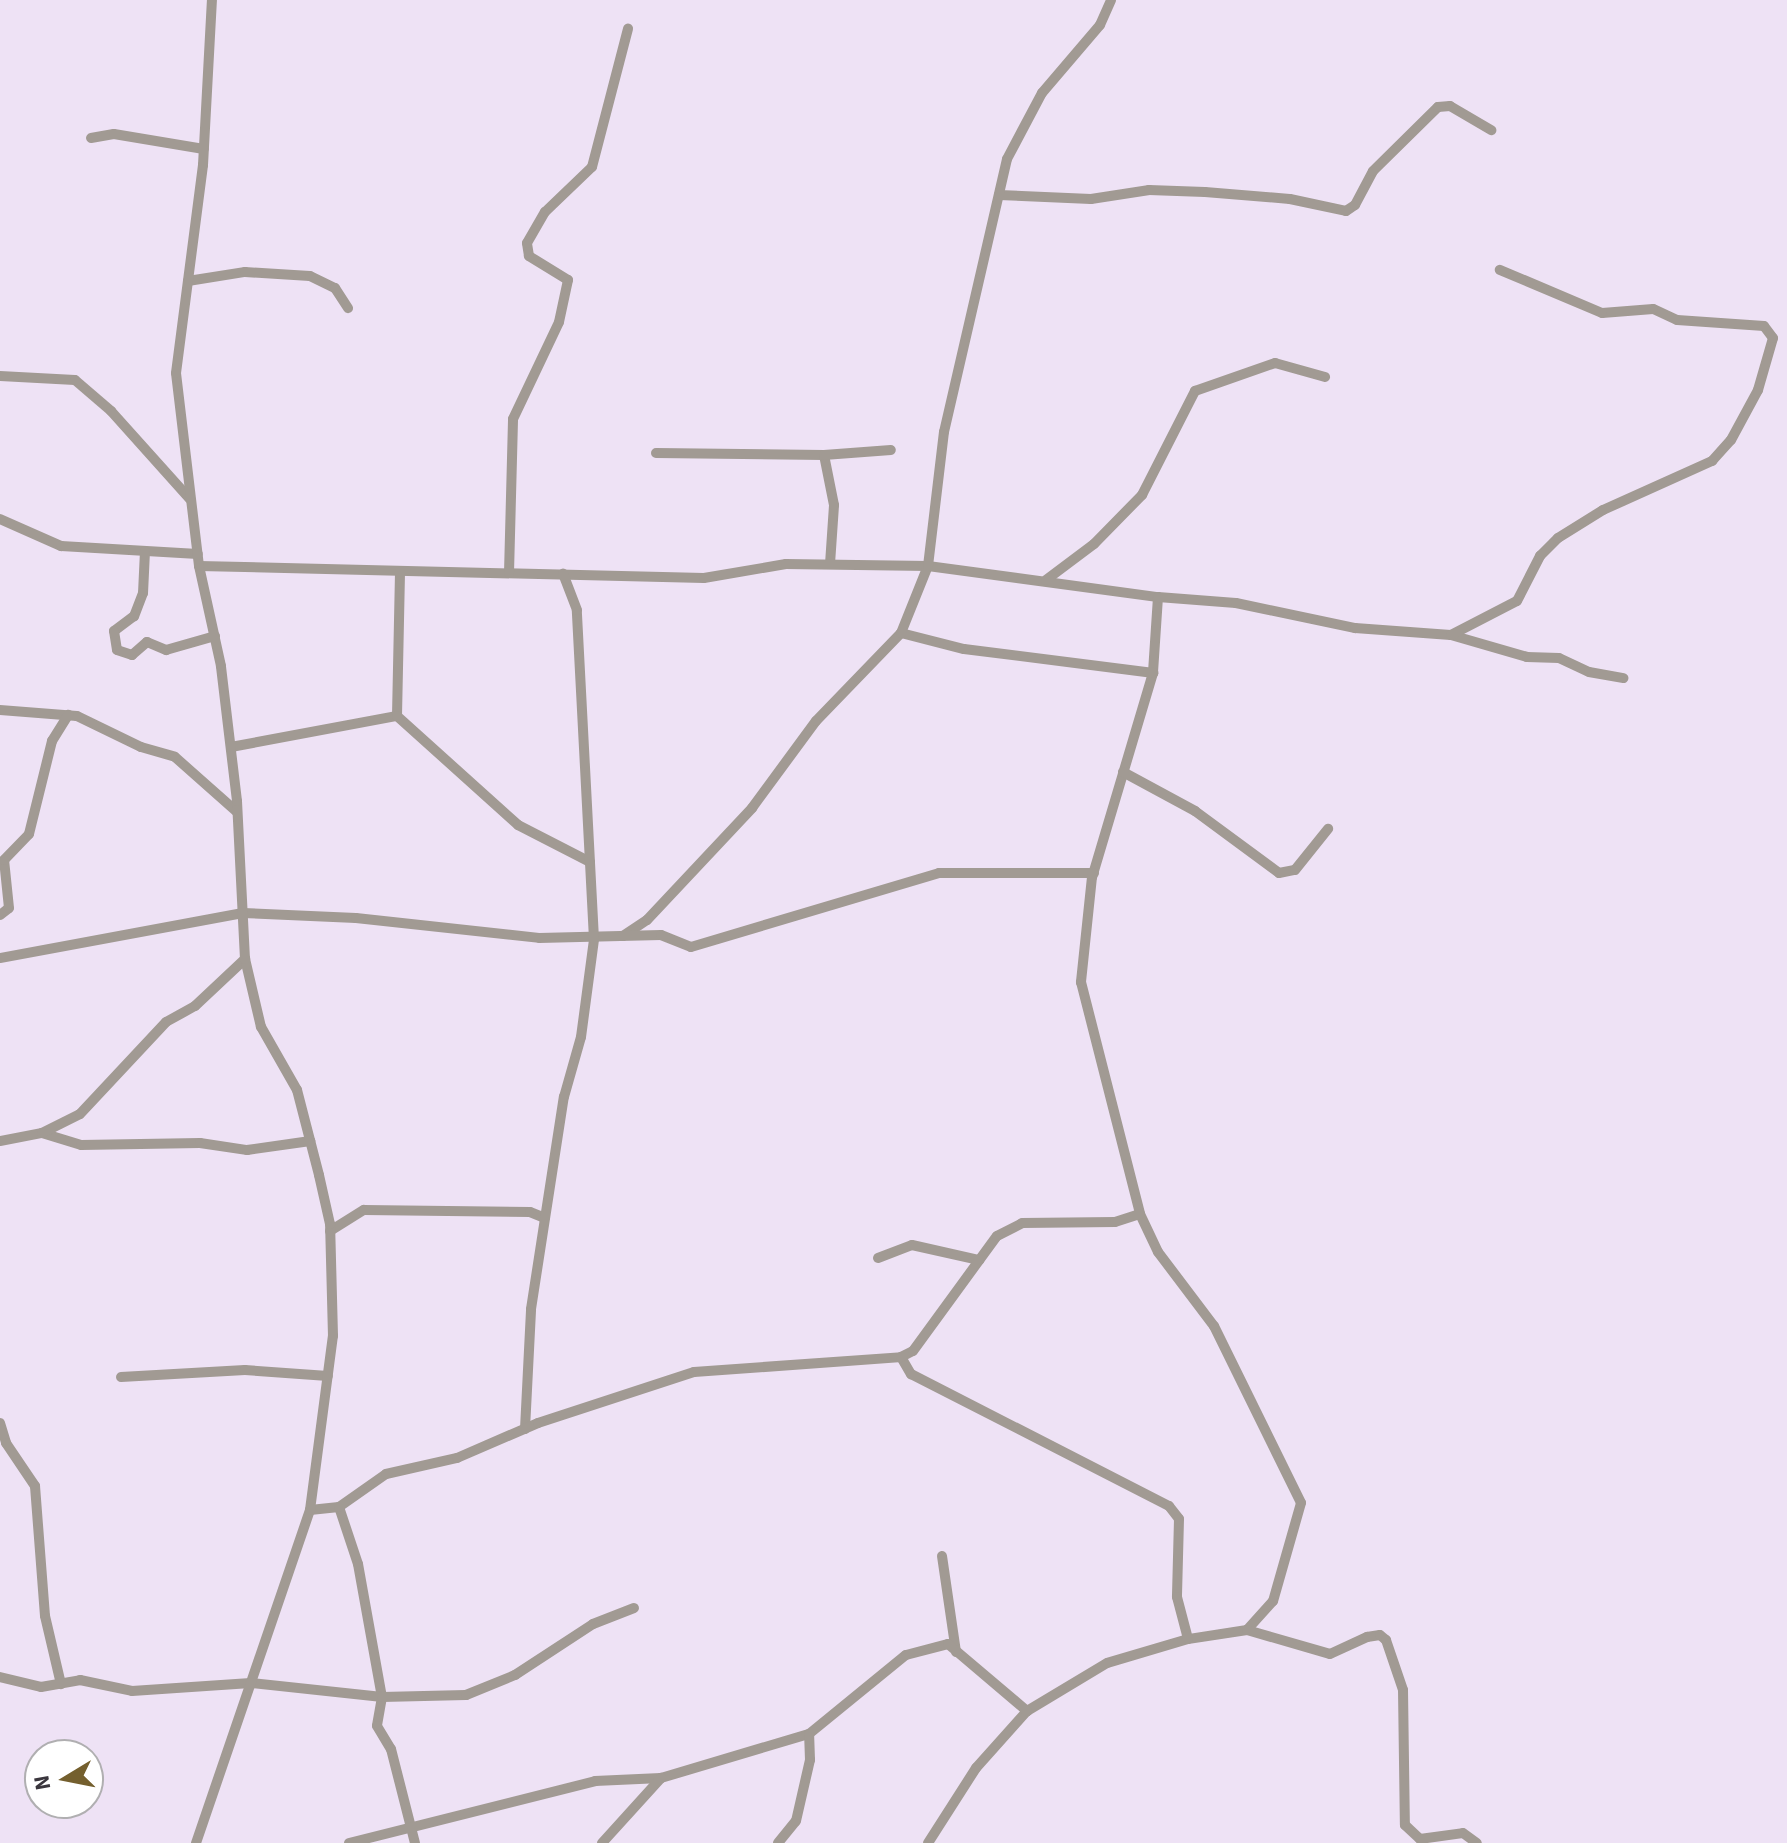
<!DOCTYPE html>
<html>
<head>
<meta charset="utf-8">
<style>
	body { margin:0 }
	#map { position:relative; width:1787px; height:1843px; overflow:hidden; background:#eee2f5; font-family:"Source Sans 3",sans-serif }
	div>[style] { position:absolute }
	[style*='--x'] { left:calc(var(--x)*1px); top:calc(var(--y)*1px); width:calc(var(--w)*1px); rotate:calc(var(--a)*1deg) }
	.street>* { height:10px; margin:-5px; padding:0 5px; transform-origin:5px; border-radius:5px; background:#a19a93 }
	span { translate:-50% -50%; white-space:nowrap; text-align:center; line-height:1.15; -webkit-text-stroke:6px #fff; paint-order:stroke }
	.north { position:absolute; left:24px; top:1739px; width:80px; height:80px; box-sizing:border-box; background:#fff; border:2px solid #b0afb1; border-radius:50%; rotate:260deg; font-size:22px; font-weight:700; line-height:32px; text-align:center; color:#3a363d }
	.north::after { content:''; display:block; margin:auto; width:28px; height:36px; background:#745f2e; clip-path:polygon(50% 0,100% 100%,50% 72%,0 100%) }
</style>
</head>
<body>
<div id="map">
	<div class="street">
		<i style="--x:91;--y:138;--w:23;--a:-10"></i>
		<i style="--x:114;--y:134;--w:91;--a:9.5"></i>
		<i style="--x:999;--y:195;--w:92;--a:2.5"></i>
		<i style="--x:1091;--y:199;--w:59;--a:-8.8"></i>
		<i style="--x:1149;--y:190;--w:56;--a:2"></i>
		<i style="--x:1205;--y:192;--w:85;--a:4.7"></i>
		<i style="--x:1290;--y:199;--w:57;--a:12.1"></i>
		<i style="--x:1346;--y:211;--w:11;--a:-34"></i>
		<i style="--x:1355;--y:205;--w:38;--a:-62"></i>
		<i style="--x:1373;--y:171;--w:91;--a:-44.6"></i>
		<i style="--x:1438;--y:107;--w:12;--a:-5"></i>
		<i style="--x:1450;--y:106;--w:48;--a:30.3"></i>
		<i style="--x:188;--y:281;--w:58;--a:-9"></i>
		<i style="--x:245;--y:272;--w:65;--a:3.5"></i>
		<i style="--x:310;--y:276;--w:28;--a:26"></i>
		<i style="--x:335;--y:288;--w:24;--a:57"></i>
		<i style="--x:0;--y:376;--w:75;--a:3.1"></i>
		<i style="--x:75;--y:380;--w:48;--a:40.7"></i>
		<i style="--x:111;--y:411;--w:118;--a:48.1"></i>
		<i style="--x:656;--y:453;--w:168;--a:0.7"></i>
		<i style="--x:0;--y:519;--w:67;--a:23.9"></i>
		<i style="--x:61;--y:546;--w:137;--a:3.3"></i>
		<i style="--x:145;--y:551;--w:42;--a:92.7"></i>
		<i style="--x:143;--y:593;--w:25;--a:111"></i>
		<i style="--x:134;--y:616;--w:25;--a:143"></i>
		<i style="--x:114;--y:631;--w:19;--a:81"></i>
		<i style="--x:117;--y:650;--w:16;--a:18"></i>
		<i style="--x:132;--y:655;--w:20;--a:-41"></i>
		<i style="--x:147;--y:642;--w:21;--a:23"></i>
		<i style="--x:166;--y:650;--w:51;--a:-15.9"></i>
		<i style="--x:830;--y:564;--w:59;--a:-86.1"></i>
		<i style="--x:834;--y:505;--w:51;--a:-101.3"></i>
		<i style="--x:824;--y:455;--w:67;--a:-4.3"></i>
		<i style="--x:199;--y:566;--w:505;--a:1.36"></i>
		<i style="--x:704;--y:578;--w:83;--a:-9.7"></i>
		<i style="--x:786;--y:564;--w:142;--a:0.8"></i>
		<i style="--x:928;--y:566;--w:232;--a:7.7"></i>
		<i style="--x:1158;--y:597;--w:76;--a:93.8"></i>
		<i style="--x:1153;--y:673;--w:213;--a:106.6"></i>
		<i style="--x:1092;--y:877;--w:106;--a:96"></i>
		<i style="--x:1081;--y:982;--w:239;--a:75.7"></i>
		<i style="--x:1140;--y:1214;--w:42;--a:64.7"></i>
		<i style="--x:1158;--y:1252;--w:93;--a:52.9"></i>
		<i style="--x:1214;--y:1326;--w:197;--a:63.8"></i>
		<i style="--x:1301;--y:1503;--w:102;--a:105.9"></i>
		<i style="--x:1273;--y:1601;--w:39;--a:132"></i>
		<i style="--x:1247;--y:1630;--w:60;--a:171.3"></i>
		<i style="--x:1188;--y:1639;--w:84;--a:163.5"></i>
		<i style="--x:1107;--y:1663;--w:93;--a:149"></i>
		<i style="--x:1027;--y:1711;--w:76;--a:131.8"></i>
		<i style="--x:976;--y:1768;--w:89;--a:122.6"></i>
		<i style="--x:509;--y:573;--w:154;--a:-88.5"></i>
		<i style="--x:513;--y:419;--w:107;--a:-64.6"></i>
		<i style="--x:559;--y:322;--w:43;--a:-77.9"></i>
		<i style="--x:568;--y:280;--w:46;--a:-148.4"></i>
		<i style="--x:529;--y:256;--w:13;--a:-99"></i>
		<i style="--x:527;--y:243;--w:36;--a:-60"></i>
		<i style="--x:545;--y:212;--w:65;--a:-43.8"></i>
		<i style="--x:592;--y:167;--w:143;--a:-75.4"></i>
		<i style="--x:1046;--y:580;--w:60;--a:-36.9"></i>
		<i style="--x:1094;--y:544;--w:69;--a:-45.6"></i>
		<i style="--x:1142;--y:495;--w:117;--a:-63"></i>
		<i style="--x:1195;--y:391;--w:85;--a:-19.3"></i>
		<i style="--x:1275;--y:363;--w:52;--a:15.6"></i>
		<i style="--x:1158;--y:597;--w:78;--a:4.4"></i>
		<i style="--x:1236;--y:603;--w:122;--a:11.9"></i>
		<i style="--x:1355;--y:628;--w:96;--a:4.2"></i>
		<i style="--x:1451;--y:635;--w:79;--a:16.1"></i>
		<i style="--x:1527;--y:657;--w:32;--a:2"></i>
		<i style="--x:1559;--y:658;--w:33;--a:25"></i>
		<i style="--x:1589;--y:672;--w:35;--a:10"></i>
		<i style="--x:901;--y:633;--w:65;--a:14.3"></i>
		<i style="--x:964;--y:649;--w:191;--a:7.2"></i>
		<i style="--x:1451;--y:635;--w:74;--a:-27.3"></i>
		<i style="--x:1517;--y:601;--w:51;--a:-62.9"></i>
		<i style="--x:1540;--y:556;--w:25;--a:-45"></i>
		<i style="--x:1558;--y:538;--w:53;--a:-31.9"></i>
		<i style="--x:1603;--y:510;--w:120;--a:-24.2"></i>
		<i style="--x:1712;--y:461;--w:28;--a:-48"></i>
		<i style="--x:1731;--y:440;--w:57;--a:-61.6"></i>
		<i style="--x:1758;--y:390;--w:54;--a:-73.9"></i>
		<i style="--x:1773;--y:338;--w:15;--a:-127"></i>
		<i style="--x:1764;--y:326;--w:87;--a:-176.1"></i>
		<i style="--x:1677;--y:320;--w:26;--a:-155"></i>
		<i style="--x:1653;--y:309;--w:51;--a:175.5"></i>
		<i style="--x:1602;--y:313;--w:111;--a:-157.1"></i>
		<i style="--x:0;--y:710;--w:77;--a:4.5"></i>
		<i style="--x:77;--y:716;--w:71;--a:25.8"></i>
		<i style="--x:141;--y:747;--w:35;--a:16"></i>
		<i style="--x:175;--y:757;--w:83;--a:41.6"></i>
		<i style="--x:397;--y:716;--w:145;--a:-88.8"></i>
		<i style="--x:231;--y:747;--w:169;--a:-10.6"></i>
		<i style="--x:397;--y:716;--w:163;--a:42"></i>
		<i style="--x:518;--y:825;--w:81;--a:27.2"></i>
		<i style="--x:1123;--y:772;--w:82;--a:28.4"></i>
		<i style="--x:1195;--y:811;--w:104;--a:36.4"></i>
		<i style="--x:1279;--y:873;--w:16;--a:-11"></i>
		<i style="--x:1295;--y:870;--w:53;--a:-51.2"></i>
		<i style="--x:0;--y:915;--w:11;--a:-38"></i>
		<i style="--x:9;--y:908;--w:48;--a:-95.9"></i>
		<i style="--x:4;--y:860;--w:36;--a:-46"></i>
		<i style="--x:29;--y:834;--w:96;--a:-76.1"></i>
		<i style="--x:52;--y:741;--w:31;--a:-58"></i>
		<i style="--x:623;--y:936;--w:29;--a:-34"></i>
		<i style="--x:647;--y:920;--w:154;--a:-46.8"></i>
		<i style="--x:752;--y:808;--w:108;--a:-53.7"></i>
		<i style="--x:816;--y:721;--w:122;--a:-46"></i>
		<i style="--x:901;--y:633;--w:72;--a:-68.1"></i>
		<i style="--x:928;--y:566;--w:135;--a:-83.2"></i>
		<i style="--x:944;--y:432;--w:280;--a:-77"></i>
		<i style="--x:1007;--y:159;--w:75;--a:-62.1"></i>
		<i style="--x:1042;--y:93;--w:89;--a:-49.5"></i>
		<i style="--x:1100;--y:25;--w:27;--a:-66"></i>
		<i style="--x:0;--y:958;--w:247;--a:-10.5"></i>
		<i style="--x:243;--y:913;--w:113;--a:2.5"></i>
		<i style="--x:356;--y:918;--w:184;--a:6.2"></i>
		<i style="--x:539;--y:938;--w:122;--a:-1.4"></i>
		<i style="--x:661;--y:935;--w:32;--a:22"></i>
		<i style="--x:691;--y:947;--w:259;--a:-16.6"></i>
		<i style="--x:939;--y:873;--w:155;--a:0"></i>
		<i style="--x:42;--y:1133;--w:41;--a:17.1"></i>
		<i style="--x:81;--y:1145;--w:119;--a:-1"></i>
		<i style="--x:200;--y:1143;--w:48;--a:8.5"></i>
		<i style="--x:247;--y:1150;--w:64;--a:-8.1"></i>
		<i style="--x:0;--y:1141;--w:43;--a:-10.8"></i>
		<i style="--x:42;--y:1133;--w:42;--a:-26.6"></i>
		<i style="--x:80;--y:1114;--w:126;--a:-46.9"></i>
		<i style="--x:166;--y:1022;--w:33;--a:-29"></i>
		<i style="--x:195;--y:1006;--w:69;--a:-43.2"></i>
		<i style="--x:330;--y:1231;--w:40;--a:-32"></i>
		<i style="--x:364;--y:1210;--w:166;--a:0.7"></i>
		<i style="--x:530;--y:1212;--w:16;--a:22"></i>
		<i style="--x:878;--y:1258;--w:36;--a:-21"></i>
		<i style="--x:912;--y:1245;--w:69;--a:12.6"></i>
		<i style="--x:901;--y:1357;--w:20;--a:60"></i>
		<i style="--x:911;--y:1374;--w:290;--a:27.1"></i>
		<i style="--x:1169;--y:1506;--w:16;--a:52"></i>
		<i style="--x:1179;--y:1519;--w:78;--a:91.5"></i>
		<i style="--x:1177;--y:1597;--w:43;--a:75.3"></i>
		<i style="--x:121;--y:1377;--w:124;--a:-3.2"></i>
		<i style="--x:245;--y:1370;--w:83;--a:4.1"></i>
		<i style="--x:0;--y:1423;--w:21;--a:73"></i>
		<i style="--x:6;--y:1443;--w:52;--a:56"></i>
		<i style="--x:35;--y:1486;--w:130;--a:85.6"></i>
		<i style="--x:45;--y:1616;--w:70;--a:76.8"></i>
		<i style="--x:525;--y:1429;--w:120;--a:-87.1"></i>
		<i style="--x:531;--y:1309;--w:215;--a:-81.2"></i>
		<i style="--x:564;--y:1097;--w:62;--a:-74.2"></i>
		<i style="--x:581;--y:1037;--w:99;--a:-82.4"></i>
		<i style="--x:594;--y:939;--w:329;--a:-93"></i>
		<i style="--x:577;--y:610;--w:39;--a:-111"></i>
		<i style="--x:339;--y:1507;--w:60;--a:71.6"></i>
		<i style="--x:358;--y:1564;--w:135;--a:79.8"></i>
		<i style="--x:382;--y:1697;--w:29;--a:100"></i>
		<i style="--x:377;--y:1726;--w:27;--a:59"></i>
		<i style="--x:391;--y:1749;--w:97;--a:75.7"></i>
		<i style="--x:310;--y:1510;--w:29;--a:-6"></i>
		<i style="--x:339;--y:1507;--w:57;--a:-35.1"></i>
		<i style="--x:386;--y:1474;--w:73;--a:-12.7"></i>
		<i style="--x:457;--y:1458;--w:88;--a:-23.4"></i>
		<i style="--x:538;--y:1423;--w:164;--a:-18.1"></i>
		<i style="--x:694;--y:1372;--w:208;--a:-4.1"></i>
		<i style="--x:901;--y:1357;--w:13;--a:-27"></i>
		<i style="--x:913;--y:1351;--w:142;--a:-53.9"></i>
		<i style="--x:997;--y:1236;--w:28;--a:-27"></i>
		<i style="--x:1022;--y:1223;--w:93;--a:-0.6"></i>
		<i style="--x:1115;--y:1222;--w:26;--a:-18"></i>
		<i style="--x:942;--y:1556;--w:97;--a:81.7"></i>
		<i style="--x:1247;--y:1630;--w:86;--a:16.1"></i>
		<i style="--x:1330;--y:1654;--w:41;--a:-24.7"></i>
		<i style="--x:1367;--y:1637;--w:13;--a:-9"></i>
		<i style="--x:1380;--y:1635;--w:8;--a:40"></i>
		<i style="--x:1386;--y:1640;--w:53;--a:71.2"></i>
		<i style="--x:1403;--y:1690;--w:135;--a:89.2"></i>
		<i style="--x:1405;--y:1825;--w:21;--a:43"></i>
		<i style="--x:1420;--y:1839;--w:43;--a:-7.9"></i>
		<i style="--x:1463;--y:1833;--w:17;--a:36"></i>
		<i style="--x:0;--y:1677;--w:42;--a:13.7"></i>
		<i style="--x:41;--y:1687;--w:40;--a:-10"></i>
		<i style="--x:80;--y:1680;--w:53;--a:11.9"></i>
		<i style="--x:132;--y:1691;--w:119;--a:-3.8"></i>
		<i style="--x:251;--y:1683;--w:132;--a:6.1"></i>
		<i style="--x:382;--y:1697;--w:84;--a:-1.4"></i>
		<i style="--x:466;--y:1695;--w:53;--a:-22.2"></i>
		<i style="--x:515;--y:1675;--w:93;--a:-33.2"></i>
		<i style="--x:593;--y:1624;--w:44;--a:-21.3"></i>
		<i style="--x:196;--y:1843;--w:352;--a:-71.1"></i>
		<i style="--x:310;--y:1510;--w:176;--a:-82.5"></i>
		<i style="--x:333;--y:1336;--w:112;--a:-91.5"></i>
		<i style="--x:330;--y:1224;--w:50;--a:-102.7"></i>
		<i style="--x:319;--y:1175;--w:88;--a:-104.5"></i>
		<i style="--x:297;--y:1090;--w:73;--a:-119.7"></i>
		<i style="--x:261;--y:1027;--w:70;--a:-103.2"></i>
		<i style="--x:245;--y:959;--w:158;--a:-92.9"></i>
		<i style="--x:237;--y:801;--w:136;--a:-96.8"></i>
		<i style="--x:221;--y:666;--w:102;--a:-102.4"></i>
		<i style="--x:199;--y:566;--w:194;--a:-96.8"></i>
		<i style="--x:176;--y:373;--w:210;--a:-82.6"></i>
		<i style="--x:203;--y:165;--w:165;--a:-86.9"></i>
		<i style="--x:349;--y:1843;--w:254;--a:-14.1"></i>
		<i style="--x:595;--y:1781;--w:66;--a:-2.6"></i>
		<i style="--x:661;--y:1778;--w:154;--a:-16.6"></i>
		<i style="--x:809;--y:1734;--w:125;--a:-39.2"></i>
		<i style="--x:906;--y:1655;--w:43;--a:-14.7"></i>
		<i style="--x:948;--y:1644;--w:104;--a:40.3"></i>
		<i style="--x:602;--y:1843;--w:88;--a:-47.8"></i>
		<i style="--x:778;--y:1843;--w:28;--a:-51"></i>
		<i style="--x:796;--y:1821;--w:63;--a:-77.1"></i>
		<i style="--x:810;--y:1760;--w:26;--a:-92"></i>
	</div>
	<div class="north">N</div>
</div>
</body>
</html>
